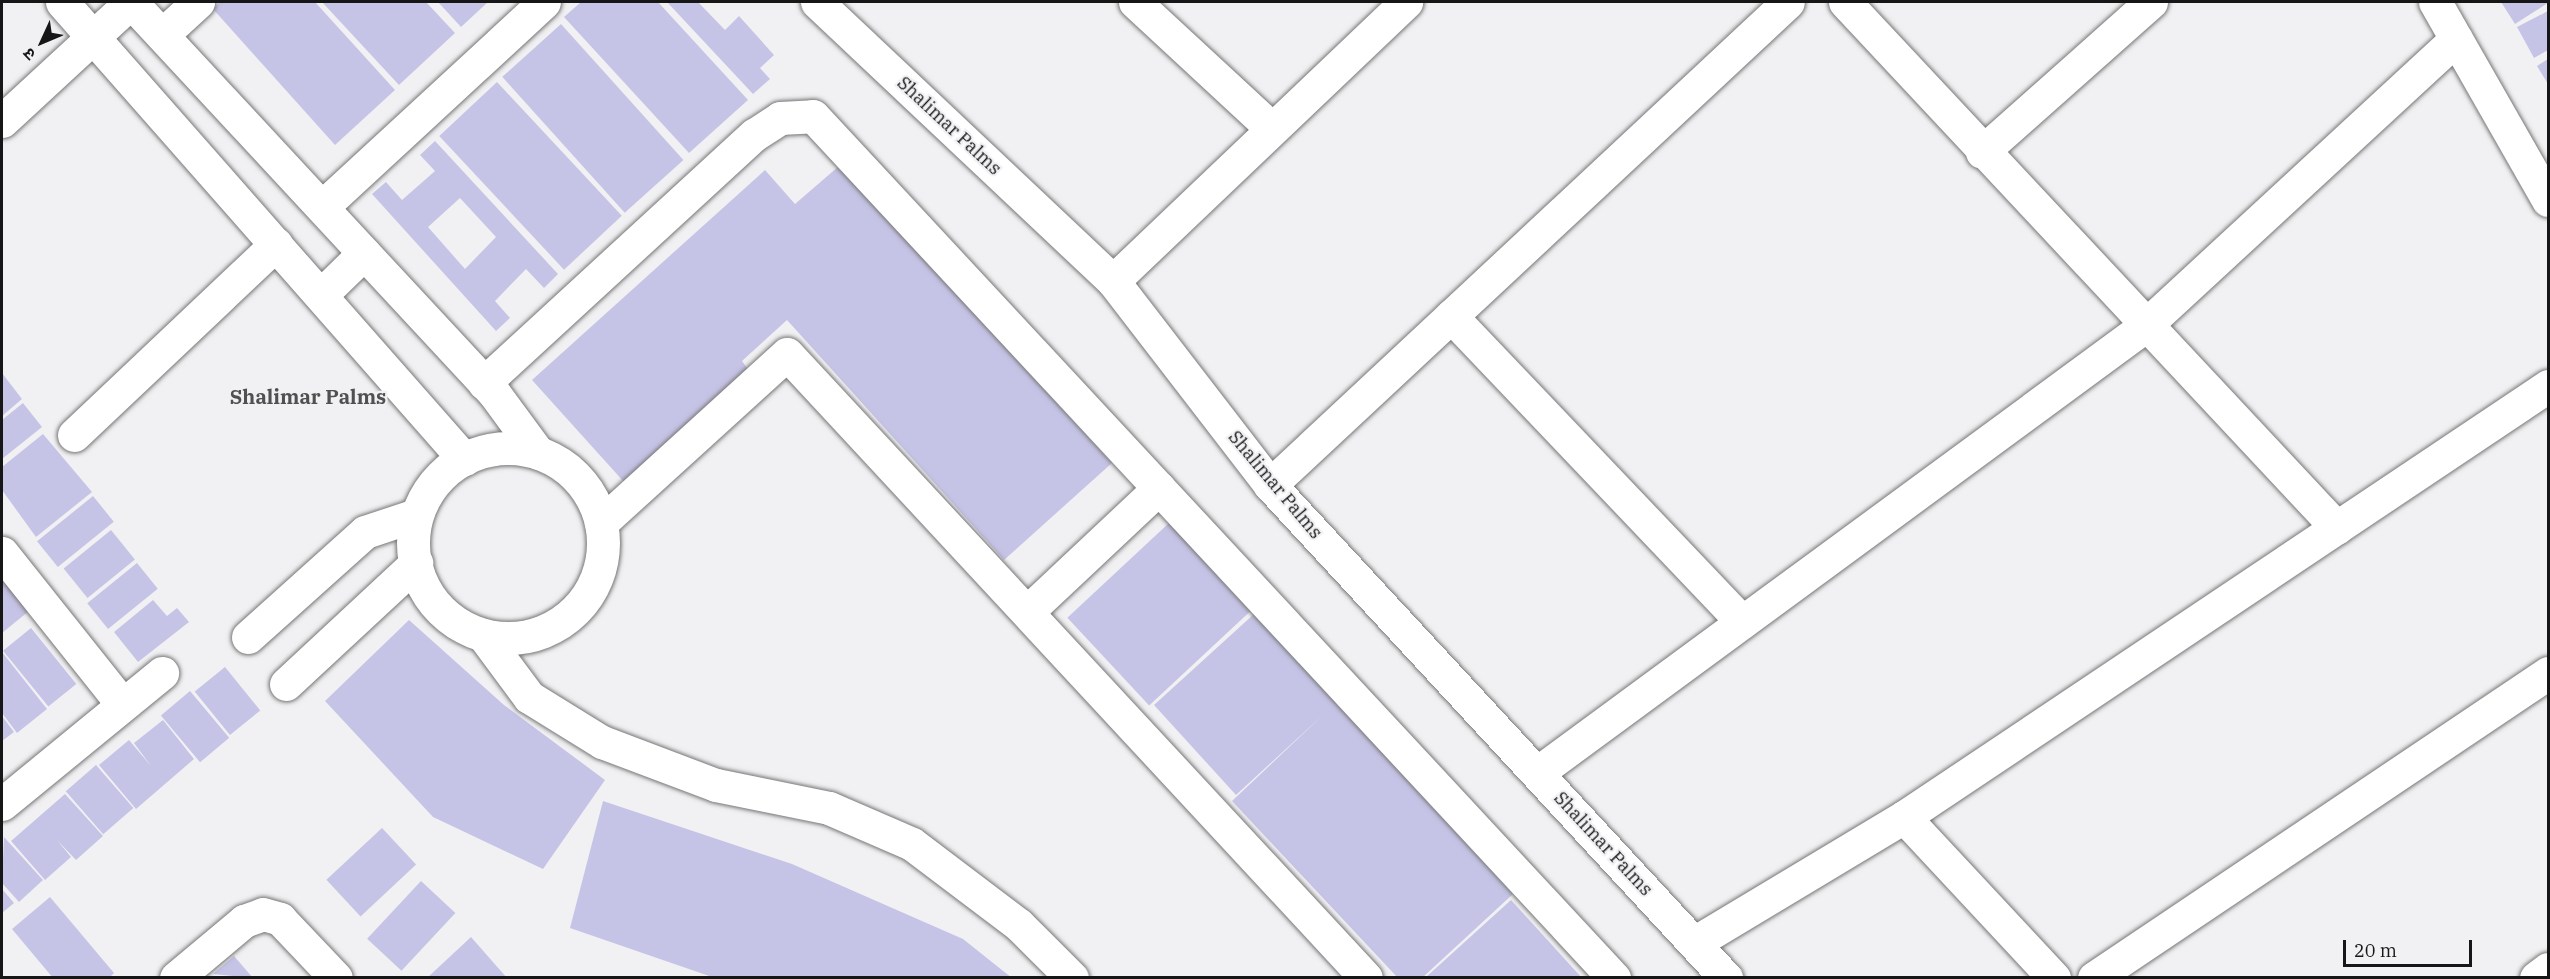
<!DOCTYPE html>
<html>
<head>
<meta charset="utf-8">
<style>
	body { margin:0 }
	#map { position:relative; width:2550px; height:979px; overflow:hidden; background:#f1f1f3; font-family:"IBM Plex Serif","Noto Sans Devanagari",serif }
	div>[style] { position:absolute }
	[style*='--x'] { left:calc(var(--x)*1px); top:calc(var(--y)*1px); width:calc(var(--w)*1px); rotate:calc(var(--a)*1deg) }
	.building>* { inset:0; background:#c6c4e6; transform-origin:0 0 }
	.roads { filter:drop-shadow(0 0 2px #767677) drop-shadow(0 0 2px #767677) }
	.minor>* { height:33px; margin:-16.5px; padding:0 16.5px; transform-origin:16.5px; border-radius:16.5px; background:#fff }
	.minor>.ring { margin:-16.5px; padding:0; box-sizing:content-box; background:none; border:33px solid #fff; border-radius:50% }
	span { translate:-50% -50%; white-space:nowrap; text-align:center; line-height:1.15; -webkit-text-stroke:4.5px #f1f1f3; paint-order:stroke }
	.street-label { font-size:18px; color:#161616 }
	.neighbourhood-label { font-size:20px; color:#505051; font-weight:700 }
	.frame { position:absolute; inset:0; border:3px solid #161616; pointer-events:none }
	.north { position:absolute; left:12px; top:12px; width:60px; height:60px; -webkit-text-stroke:4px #f1f1f3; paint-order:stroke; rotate:226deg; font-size:16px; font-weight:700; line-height:24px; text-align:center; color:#161616 }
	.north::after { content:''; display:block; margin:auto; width:21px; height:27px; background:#161616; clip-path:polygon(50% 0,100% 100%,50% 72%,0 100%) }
	.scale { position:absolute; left:2343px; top:940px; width:129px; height:27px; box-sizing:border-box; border:3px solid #161616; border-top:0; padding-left:8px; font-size:18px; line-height:21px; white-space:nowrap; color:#161616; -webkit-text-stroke:4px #f1f1f3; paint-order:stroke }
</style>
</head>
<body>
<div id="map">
	<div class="building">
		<i style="clip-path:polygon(220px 2px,315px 2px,395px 90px,335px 145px,213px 9px)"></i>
		<i style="clip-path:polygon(322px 2px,426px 2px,455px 33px,399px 85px)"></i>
		<i style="clip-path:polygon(438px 2px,488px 2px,461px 27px)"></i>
		<i style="clip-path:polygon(581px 2px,658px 2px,748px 100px,689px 153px,564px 17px)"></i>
		<i style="clip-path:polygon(667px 2px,698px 2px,725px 30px,739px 16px,774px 55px,760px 68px,770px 79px,753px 94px)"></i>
		<i style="clip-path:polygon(2501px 2px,2548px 2px,2548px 3px,2515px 24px)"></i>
		<i style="clip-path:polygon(2548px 11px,2548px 50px,2534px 58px,2517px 27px)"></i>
		<i style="left:561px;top:24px;width:183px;height:79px;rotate:48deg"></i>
		<i style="clip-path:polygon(2548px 59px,2548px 84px,2537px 66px)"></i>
		<i style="left:497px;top:82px;width:183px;height:79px;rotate:47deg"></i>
		<i style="clip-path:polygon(evenodd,435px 141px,558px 274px,544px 288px,526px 269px,495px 301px,510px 318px,496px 331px,372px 194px,386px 182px,402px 200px,435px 171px,420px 155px,435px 141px,460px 198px,496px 237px,465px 269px,428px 227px,460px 198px)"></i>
		<i style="clip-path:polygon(839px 166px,1112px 463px,1004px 560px,787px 320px,742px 361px,750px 372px,624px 482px,532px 380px,765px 170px,795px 204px)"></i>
		<i style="clip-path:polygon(2px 373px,22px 399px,2px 416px)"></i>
		<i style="clip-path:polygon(23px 403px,42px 427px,2px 459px,2px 420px)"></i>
		<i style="clip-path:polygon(43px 434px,92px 492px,36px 537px,2px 490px,2px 467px)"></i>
		<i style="left:93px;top:496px;width:33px;height:72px;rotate:51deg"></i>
		<i style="left:1169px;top:523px;width:120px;height:139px;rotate:47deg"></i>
		<i style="left:111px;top:530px;width:38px;height:61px;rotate:51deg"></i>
		<i style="left:137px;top:563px;width:33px;height:64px;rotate:51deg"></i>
		<i style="clip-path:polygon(2px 576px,29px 611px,2px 633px)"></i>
		<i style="clip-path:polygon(153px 600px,167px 616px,177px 608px,189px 622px,138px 662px,114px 632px)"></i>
		<i style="clip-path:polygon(1254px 614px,1513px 894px,1422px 978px,1398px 978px,1232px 801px,1324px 714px,1236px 795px,1154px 705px)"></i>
		<i style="clip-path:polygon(409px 620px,504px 705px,605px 780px,543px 869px,433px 817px,325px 701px)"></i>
		<i style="left:31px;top:628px;width:72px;height:36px;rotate:51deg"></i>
		<i style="clip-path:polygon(2px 652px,47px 709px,17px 733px,2px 713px)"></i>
		<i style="left:225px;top:667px;width:56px;height:39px;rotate:51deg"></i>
		<i style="left:190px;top:691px;width:61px;height:38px;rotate:50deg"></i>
		<i style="clip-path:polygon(2px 716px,14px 732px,2px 741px)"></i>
		<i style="clip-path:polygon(163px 720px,194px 759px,136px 809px,99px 765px,129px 740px,151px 766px,134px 743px)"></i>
		<i style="left:96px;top:765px;width:57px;height:40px;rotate:49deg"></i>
		<i style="clip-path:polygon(65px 794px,103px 836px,76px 860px,57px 840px,71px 857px,45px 880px,11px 841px)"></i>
		<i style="clip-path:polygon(603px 801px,792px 864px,963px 939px,1012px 978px,715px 978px,570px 928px)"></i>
		<i style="left:382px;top:828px;width:50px;height:76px;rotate:47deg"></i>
		<i style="clip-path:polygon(4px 837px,43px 880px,19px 902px,2px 883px)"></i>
		<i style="left:421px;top:881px;width:47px;height:79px;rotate:43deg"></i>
		<i style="clip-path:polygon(2px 889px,14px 903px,2px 913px)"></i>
		<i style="clip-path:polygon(50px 897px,114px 973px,109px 978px,53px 978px,12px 929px)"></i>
		<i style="clip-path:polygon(1511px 900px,1582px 978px,1425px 978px)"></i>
		<i style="clip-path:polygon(471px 937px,507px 978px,427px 978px)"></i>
		<i style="clip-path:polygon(234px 956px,253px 978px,213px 974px)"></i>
	</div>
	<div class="roads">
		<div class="minor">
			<i style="--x:62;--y:2;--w:609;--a:48.66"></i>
			<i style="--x:131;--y:2;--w:534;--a:47.13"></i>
			<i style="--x:494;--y:393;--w:74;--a:53.7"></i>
			<i style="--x:817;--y:2;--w:407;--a:43.3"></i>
			<i style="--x:1113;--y:281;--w:257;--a:52.4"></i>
			<i style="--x:1270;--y:485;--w:672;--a:47.23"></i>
			<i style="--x:1135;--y:2;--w:185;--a:42.8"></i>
			<i style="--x:1845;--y:2;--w:720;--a:46.91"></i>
			<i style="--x:2435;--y:2;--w:228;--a:60.3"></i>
			<i style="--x:162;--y:35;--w:49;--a:-42.5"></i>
			<i style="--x:2;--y:121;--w:176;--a:-42.7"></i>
			<i style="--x:1982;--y:152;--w:226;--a:-41.6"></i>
			<i style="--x:322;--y:207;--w:302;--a:-42.7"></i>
			<i style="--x:1113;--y:281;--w:405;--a:-43.6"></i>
			<i style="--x:321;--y:295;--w:60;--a:-44.3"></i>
			<i style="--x:1451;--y:316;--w:422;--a:46.4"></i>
			<i style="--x:484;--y:383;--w:367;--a:-42.6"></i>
			<i style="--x:754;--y:135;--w:31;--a:-33"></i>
			<i style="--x:780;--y:118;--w:33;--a:-3"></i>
			<i style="--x:813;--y:116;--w:1177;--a:47.1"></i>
			<i style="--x:74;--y:435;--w:278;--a:-43.4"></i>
			<i class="ring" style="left:413px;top:448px;width:157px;height:157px"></i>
			<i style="--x:1270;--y:485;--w:708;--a:-43"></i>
			<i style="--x:601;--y:523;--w:251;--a:-42.3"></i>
			<i style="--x:787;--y:354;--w:851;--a:47.14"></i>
			<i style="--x:2;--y:553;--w:193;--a:51.5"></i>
			<i style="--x:1027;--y:612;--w:181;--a:-43.2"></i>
			<i style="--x:483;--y:635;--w:77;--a:53.4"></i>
			<i style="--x:529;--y:697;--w:86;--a:31.7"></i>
			<i style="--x:602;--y:742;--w:122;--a:20.7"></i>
			<i style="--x:716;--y:785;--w:115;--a:11.5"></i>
			<i style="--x:829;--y:808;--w:90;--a:23.4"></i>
			<i style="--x:912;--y:844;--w:134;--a:37.1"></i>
			<i style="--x:1019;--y:925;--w:75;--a:45"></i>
			<i style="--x:248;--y:637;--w:157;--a:-41.9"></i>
			<i style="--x:365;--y:532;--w:54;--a:-18.4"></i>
			<i style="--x:286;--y:684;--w:178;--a:-42.9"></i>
			<i style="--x:1537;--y:773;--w:755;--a:-36.32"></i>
			<i style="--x:2145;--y:326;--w:423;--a:-42.7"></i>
			<i style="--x:2;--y:804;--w:207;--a:-39.3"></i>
			<i style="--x:1904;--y:817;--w:775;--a:-33.79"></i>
			<i style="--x:1694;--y:943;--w:245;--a:-31"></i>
			<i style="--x:1904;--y:817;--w:220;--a:47"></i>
			<i style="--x:176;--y:978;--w:89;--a:-40"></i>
			<i style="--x:244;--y:921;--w:20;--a:-20"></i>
			<i style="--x:263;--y:914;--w:18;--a:16"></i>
			<i style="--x:280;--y:919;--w:81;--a:46.5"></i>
			<i style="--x:2094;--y:978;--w:547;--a:-33.89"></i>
			<i style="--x:2536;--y:978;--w:15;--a:-37"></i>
		</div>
	</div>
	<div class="street-label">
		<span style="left:949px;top:126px;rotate:43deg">Shalimar Palms</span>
		<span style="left:1275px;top:485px;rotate:50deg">Shalimar Palms</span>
		<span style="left:1603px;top:844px;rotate:47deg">Shalimar Palms</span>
	</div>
	<div class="neighbourhood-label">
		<span style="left:308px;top:396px">Shalimar Palms</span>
	</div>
	<div class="frame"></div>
	<div class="north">उ</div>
	<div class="scale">20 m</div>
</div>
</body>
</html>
